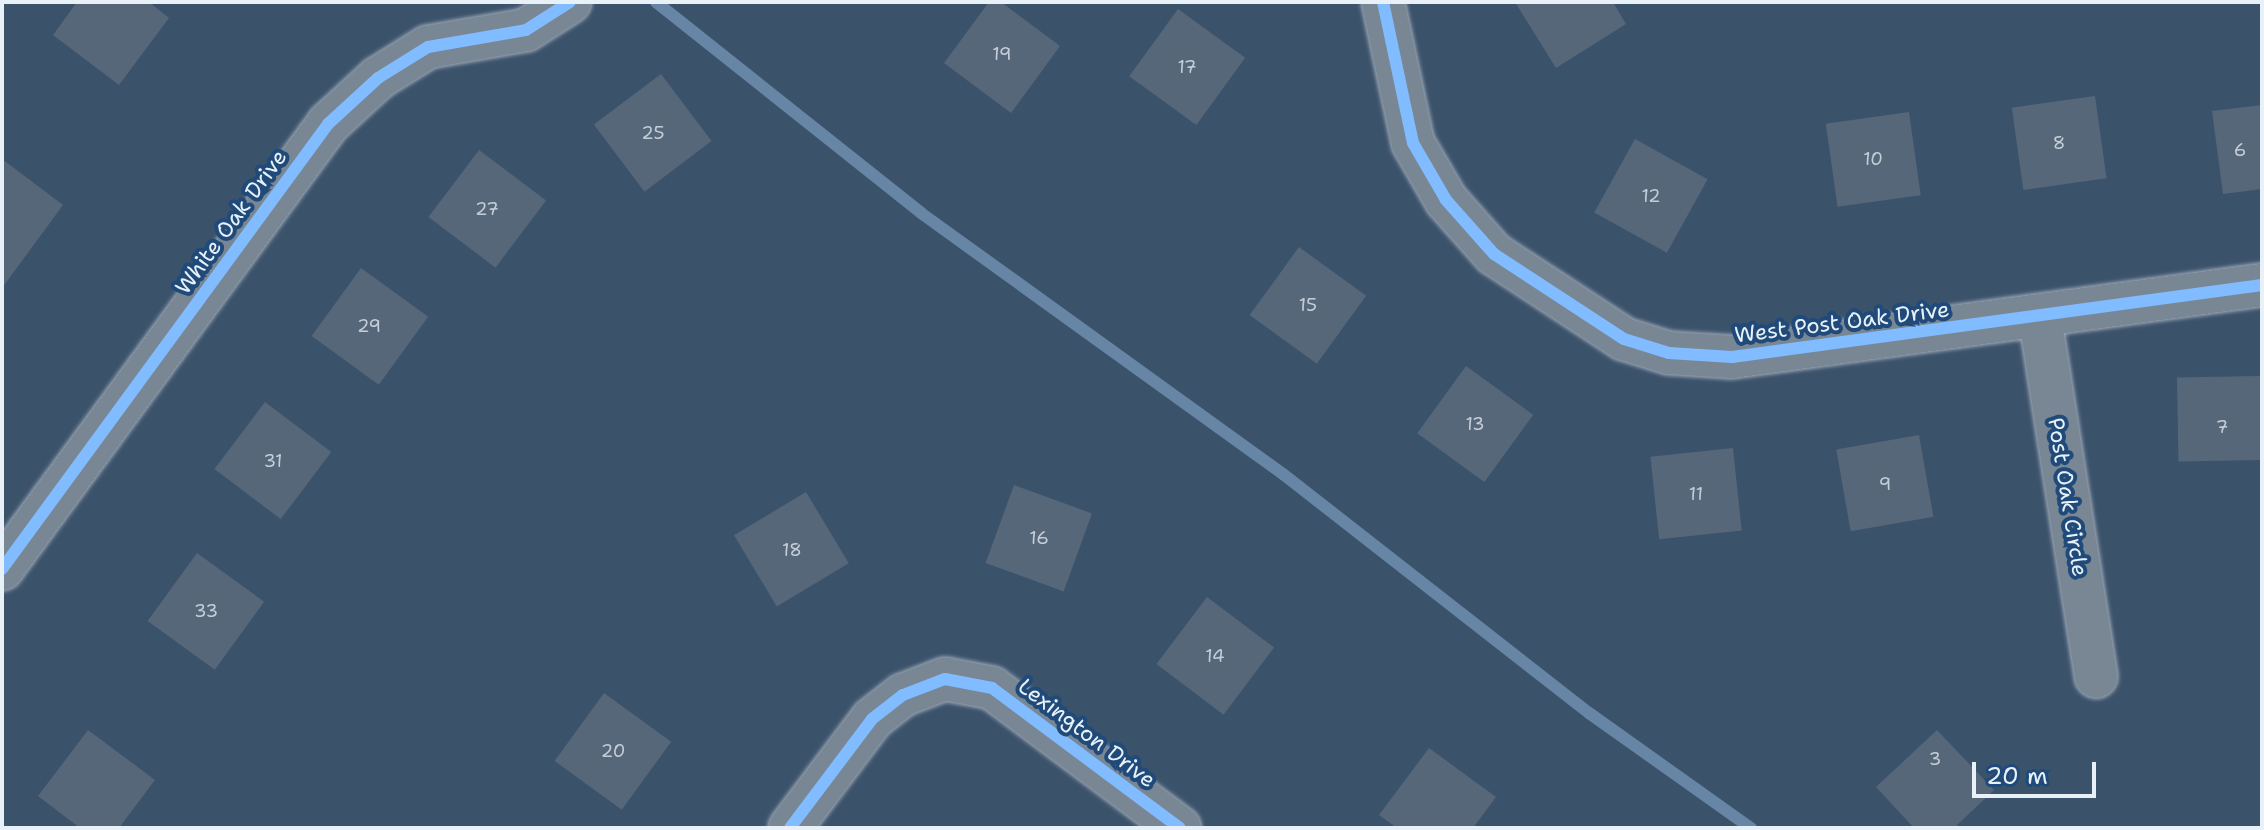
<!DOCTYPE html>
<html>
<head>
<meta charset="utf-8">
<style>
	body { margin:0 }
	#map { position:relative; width:2264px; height:830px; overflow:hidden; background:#3b526b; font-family:"Shantell Sans",sans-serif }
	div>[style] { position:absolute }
	.stream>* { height:12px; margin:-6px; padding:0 6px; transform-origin:6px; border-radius:6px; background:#6785a4 }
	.building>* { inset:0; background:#57677a; transform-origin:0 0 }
	.roads { filter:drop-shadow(0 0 2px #9da9b6) drop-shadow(0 0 2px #9da9b6) }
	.street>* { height:42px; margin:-21px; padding:0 21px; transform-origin:21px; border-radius:21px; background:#798694 }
	.cycleway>* { height:12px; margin:-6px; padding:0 6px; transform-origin:6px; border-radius:6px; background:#80bcff }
	span { translate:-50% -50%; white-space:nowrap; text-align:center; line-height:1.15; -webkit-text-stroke:8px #1f4a7a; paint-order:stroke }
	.number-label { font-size:18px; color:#c4ced8 }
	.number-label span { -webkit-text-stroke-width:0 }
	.street-label { font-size:22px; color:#e8f1f8 }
	.frame { position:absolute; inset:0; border:4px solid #e8f1f8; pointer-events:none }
	.scale { position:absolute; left:1972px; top:762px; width:124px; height:36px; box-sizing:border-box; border:4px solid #e8f1f8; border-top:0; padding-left:10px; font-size:24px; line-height:28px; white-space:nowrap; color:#e8f1f8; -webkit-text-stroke:6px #1f4a7a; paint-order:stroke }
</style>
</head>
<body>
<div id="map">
	<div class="stream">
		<div style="left:656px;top:2px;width:339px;rotate:38.5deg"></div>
		<div style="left:921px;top:213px;width:446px;rotate:35.8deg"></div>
		<div style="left:1283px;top:474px;width:388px;rotate:38deg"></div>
		<div style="left:1589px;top:713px;width:199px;rotate:35.4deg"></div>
	</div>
	<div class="building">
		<div style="clip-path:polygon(77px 2px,149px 2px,169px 18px,119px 85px,53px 35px)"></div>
		<div style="clip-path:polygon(989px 2px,1001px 2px,1060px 46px,1011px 113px,944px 63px)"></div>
		<div style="clip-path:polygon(1515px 2px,1613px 2px,1626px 24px,1556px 68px)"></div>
		<div style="left:1178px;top:9px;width:83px;height:83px;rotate:36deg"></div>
		<div style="left:661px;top:74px;width:84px;height:84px;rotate:53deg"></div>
		<div style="left:2095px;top:96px;width:83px;height:84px;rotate:82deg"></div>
		<div style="clip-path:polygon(2262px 105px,2262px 189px,2223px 194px,2212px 111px)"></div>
		<div style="left:1909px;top:112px;width:84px;height:84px;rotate:82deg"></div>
		<div style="left:1635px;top:139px;width:83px;height:84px;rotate:29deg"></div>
		<div style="left:479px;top:150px;width:84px;height:84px;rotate:37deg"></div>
		<div style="clip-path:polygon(2px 159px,63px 205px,2px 288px)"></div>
		<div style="left:1299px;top:247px;width:83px;height:84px;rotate:36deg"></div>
		<div style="left:361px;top:268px;width:83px;height:84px;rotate:36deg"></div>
		<div style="left:1466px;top:366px;width:83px;height:83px;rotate:36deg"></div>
		<div style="left:2260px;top:376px;width:84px;height:83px;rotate:89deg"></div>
		<div style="left:265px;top:402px;width:83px;height:84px;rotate:37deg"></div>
		<div style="left:1919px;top:435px;width:83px;height:84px;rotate:80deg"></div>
		<div style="left:1733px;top:448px;width:83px;height:83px;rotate:84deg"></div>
		<div style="left:1014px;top:485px;width:83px;height:83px;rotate:20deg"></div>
		<div style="left:806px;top:492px;width:83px;height:84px;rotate:59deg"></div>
		<div style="left:197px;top:553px;width:83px;height:84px;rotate:36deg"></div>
		<div style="left:1207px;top:597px;width:84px;height:84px;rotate:37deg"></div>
		<div style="left:604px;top:693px;width:83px;height:84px;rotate:36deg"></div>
		<div style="clip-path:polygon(88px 730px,155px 780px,119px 828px,80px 828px,38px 796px)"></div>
		<div style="clip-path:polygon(1937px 730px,1994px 790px,1954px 828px,1914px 828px,1876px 787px)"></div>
		<div style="clip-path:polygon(1429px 748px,1496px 797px,1473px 828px,1397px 828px,1379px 815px)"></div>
	</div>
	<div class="roads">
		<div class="street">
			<div style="left:1383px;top:2px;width:144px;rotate:78deg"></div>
			<div style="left:1413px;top:143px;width:66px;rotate:59.9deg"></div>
			<div style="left:1446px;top:200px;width:72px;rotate:48.4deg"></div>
			<div style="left:1494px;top:254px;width:155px;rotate:33.2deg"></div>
			<div style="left:1624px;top:339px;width:47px;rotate:17.3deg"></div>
			<div style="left:1669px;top:353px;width:63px;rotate:3.6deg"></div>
			<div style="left:1732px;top:357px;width:535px;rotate:-7.74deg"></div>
			<div style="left:2040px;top:318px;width:363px;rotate:81.1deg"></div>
			<div style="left:2px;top:569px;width:552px;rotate:-53.77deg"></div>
			<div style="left:328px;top:124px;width:68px;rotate:-42.6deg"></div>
			<div style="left:378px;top:78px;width:59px;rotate:-31.8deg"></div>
			<div style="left:428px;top:47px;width:99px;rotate:-9.8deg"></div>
			<div style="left:526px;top:30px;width:52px;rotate:-32.5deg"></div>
			<div style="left:790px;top:828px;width:136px;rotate:-53deg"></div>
			<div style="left:872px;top:719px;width:39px;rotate:-38deg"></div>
			<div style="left:903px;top:695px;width:45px;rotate:-20.9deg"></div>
			<div style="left:945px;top:679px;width:48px;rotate:10.8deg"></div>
			<div style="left:992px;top:688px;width:234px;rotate:36.7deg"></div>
		</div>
	</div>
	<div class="cycleway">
		<div style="left:1383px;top:2px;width:144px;rotate:78deg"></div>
		<div style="left:1413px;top:143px;width:66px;rotate:59.9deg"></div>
		<div style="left:1446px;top:200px;width:72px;rotate:48.4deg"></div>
		<div style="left:1494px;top:254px;width:155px;rotate:33.2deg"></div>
		<div style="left:1624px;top:339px;width:47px;rotate:17.3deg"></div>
		<div style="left:1669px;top:353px;width:63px;rotate:3.6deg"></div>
		<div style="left:1732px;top:357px;width:535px;rotate:-7.74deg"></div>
		<div style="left:2px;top:569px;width:552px;rotate:-53.77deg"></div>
		<div style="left:328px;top:124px;width:68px;rotate:-42.6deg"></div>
		<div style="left:378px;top:78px;width:59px;rotate:-31.8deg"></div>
		<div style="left:428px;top:47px;width:99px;rotate:-9.8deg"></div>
		<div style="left:526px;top:30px;width:52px;rotate:-32.5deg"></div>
		<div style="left:790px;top:828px;width:136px;rotate:-53deg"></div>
		<div style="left:872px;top:719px;width:39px;rotate:-38deg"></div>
		<div style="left:903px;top:695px;width:45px;rotate:-20.9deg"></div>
		<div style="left:945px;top:679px;width:48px;rotate:10.8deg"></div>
		<div style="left:992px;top:688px;width:234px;rotate:36.7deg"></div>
	</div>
	<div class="number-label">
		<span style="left:1002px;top:54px">19</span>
		<span style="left:1187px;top:67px">17</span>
		<span style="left:653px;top:133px">25</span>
		<span style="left:2059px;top:143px">8</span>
		<span style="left:2240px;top:150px">6</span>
		<span style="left:1873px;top:159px">10</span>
		<span style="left:1651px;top:196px">12</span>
		<span style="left:487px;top:209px">27</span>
		<span style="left:1308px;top:305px">15</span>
		<span style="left:369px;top:326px">29</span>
		<span style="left:1475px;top:424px">13</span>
		<span style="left:2222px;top:427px">7</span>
		<span style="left:273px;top:461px">31</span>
		<span style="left:1885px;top:484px">9</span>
		<span style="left:1696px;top:494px">11</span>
		<span style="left:1039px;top:538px">16</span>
		<span style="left:792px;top:550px">18</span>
		<span style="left:206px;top:611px">33</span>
		<span style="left:1215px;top:656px">14</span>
		<span style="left:613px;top:751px">20</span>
		<span style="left:1935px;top:759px">3</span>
	</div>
	<div class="street-label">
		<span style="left:231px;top:222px;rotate:-54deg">White Oak Drive</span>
		<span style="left:1842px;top:322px;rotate:-7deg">West Post Oak Drive</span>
		<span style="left:2068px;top:497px;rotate:81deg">Post Oak Circle</span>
		<span style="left:1087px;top:733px;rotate:37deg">Lexington Drive</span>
	</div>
	<div class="frame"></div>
	<div class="scale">20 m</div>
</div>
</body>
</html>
